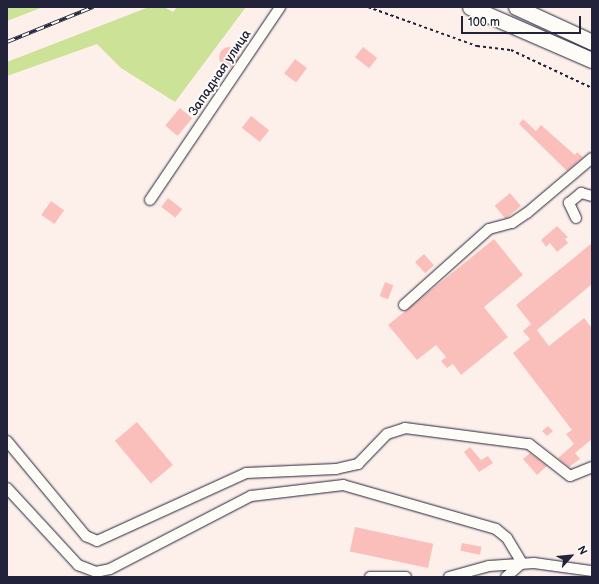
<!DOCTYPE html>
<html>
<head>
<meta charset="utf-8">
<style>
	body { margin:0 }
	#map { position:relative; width:599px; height:584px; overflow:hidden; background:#fdf0eb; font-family:"Balsamiq Sans",sans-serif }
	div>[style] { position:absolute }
	.green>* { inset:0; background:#cbe297 }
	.building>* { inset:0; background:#fbbfbb; transform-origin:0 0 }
	.round { border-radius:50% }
	.path>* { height:1.5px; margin-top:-0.75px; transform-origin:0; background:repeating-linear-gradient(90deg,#22223b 0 3px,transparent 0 6px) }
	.roads { filter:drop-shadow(0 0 1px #22223b) drop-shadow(0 0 1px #22223b) }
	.minor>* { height:10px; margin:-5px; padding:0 5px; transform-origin:5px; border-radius:5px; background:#fdfcf7 }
	.highway>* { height:15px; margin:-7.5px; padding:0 7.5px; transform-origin:7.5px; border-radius:7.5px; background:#fdfcf7 }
	.rail>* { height:4px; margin-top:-2px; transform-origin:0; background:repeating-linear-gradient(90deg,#fdfcf7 0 8px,#22223b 0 16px); box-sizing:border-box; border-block:1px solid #22223b }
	span { translate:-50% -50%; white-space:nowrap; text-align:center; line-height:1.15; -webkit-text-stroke:4px #fdfcf7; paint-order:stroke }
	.street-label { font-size:13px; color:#22223b }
	.frame { position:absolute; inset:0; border:8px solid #22223b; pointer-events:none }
	.north { position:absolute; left:551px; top:536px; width:40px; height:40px; -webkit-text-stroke:3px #fdfcf7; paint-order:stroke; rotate:63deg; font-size:11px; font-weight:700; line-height:16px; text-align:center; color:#22223b }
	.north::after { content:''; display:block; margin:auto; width:14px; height:18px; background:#22223b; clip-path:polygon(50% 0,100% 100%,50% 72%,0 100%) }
	.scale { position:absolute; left:461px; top:16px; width:120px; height:18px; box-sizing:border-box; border:2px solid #22223b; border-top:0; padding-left:5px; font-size:12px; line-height:14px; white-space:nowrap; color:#22223b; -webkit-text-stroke:3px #fdfcf7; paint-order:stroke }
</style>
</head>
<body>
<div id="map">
	<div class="green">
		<div style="clip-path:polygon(7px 7px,43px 7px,7px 21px)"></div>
		<div style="clip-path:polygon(149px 7px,164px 7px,173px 12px,177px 7px,246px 7px,175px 102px,121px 68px,97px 44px,7px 76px,7px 62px)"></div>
	</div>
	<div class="building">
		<div class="round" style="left:219px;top:47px;width:20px;height:20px"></div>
		<div style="left:363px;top:47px;width:18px;height:13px;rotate:38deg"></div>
		<div style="left:295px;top:59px;width:15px;height:18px;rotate:37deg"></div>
		<div style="left:180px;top:108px;width:16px;height:23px;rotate:40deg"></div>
		<div style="left:251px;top:116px;width:23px;height:15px;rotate:38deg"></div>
		<div style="clip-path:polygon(523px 119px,536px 131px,541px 125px,575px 155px,577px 152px,583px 157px,567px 171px,519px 124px)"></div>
		<div style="left:510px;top:193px;width:17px;height:20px;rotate:50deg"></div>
		<div style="left:168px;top:198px;width:18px;height:11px;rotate:38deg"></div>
		<div style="left:51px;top:201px;width:16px;height:17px;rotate:35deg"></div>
		<div style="clip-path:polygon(557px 226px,568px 237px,565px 239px,568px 243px,557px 252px,550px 243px,546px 247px,541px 240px)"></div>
		<div style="clip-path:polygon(494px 239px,523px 275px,484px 307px,508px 337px,461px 375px,453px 364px,447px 368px,441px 361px,446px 357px,436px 345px,417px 360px,388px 325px)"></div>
		<div style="clip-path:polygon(592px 243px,592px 284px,537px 330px,549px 346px,584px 318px,592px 328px,592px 439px,575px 453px,580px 459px,569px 467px,558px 458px,574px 444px,566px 434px,572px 430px,513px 353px,530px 339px,523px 331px,531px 324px,516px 305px)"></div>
		<div style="left:424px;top:254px;width:15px;height:12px;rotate:48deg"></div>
		<div style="left:385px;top:282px;width:9px;height:15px;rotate:21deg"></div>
		<div style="left:137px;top:422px;width:56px;height:29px;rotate:50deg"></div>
		<div style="clip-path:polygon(548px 426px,553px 431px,547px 436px,542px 431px)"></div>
		<div style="clip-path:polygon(470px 447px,481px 460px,488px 456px,493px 463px,479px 472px,464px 452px)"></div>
		<div style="clip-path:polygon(530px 453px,547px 466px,537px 475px,523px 459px)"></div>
		<div style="left:355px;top:527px;width:80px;height:25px;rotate:12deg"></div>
		<div style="left:462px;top:543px;width:20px;height:8px;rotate:11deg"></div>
	</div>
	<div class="path">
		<div style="left:368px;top:7px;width:116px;rotate:19.7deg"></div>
		<div style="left:477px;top:46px;width:34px;rotate:7deg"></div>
		<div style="left:511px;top:50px;width:89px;rotate:25.1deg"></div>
	</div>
	<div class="roads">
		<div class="minor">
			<div style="left:150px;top:200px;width:233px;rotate:-56deg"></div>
			<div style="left:576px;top:218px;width:17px;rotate:-115deg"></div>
			<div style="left:569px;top:203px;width:16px;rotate:-40deg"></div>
			<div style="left:581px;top:193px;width:11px;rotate:15deg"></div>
			<div style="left:404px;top:305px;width:114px;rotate:-41.8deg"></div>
			<div style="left:489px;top:229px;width:24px;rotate:-15deg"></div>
			<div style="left:512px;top:223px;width:18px;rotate:-34deg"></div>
			<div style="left:527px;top:213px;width:85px;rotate:-40.2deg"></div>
			<div style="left:7px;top:441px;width:124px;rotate:50.3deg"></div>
			<div style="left:86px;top:536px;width:12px;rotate:24deg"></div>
			<div style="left:97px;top:541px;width:164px;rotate:-24.5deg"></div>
			<div style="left:246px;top:473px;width:90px;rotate:-2.5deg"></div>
			<div style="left:336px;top:469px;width:23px;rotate:-13deg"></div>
			<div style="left:358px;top:464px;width:42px;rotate:-46deg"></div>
			<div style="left:387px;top:434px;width:19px;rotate:-18deg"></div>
			<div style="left:405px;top:428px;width:125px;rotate:7.4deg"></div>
			<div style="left:529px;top:444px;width:52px;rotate:38deg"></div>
			<div style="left:570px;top:476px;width:24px;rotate:-22deg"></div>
			<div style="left:7px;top:488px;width:105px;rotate:47.3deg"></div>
			<div style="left:78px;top:565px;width:19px;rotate:21deg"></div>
			<div style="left:96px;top:572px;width:14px;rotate:-12deg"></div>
			<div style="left:110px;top:569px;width:159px;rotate:-27.4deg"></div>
			<div style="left:251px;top:496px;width:93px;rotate:-6.8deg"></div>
			<div style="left:343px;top:485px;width:159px;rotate:16deg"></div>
			<div style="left:496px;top:529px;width:14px;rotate:39deg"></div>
			<div style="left:507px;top:538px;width:29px;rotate:59deg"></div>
			<div style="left:370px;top:577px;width:36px"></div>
			<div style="left:449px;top:577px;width:41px;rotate:-15.4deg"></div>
			<div style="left:489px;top:566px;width:45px;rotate:-3.8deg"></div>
			<div style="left:534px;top:563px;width:59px;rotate:7.9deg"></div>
			<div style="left:506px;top:577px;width:21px;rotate:-41deg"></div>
		</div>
		<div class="highway">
			<div style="left:470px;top:7px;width:133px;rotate:23.5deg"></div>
			<div style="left:516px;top:7px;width:84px;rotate:24.7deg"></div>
		</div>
	</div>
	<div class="rail">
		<div style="left:7px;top:42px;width:93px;rotate:-22.1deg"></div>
	</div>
	<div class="street-label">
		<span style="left:220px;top:73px;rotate:-56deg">Западная улица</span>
	</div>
	<div class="frame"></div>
	<div class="north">N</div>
	<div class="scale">100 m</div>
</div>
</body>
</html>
